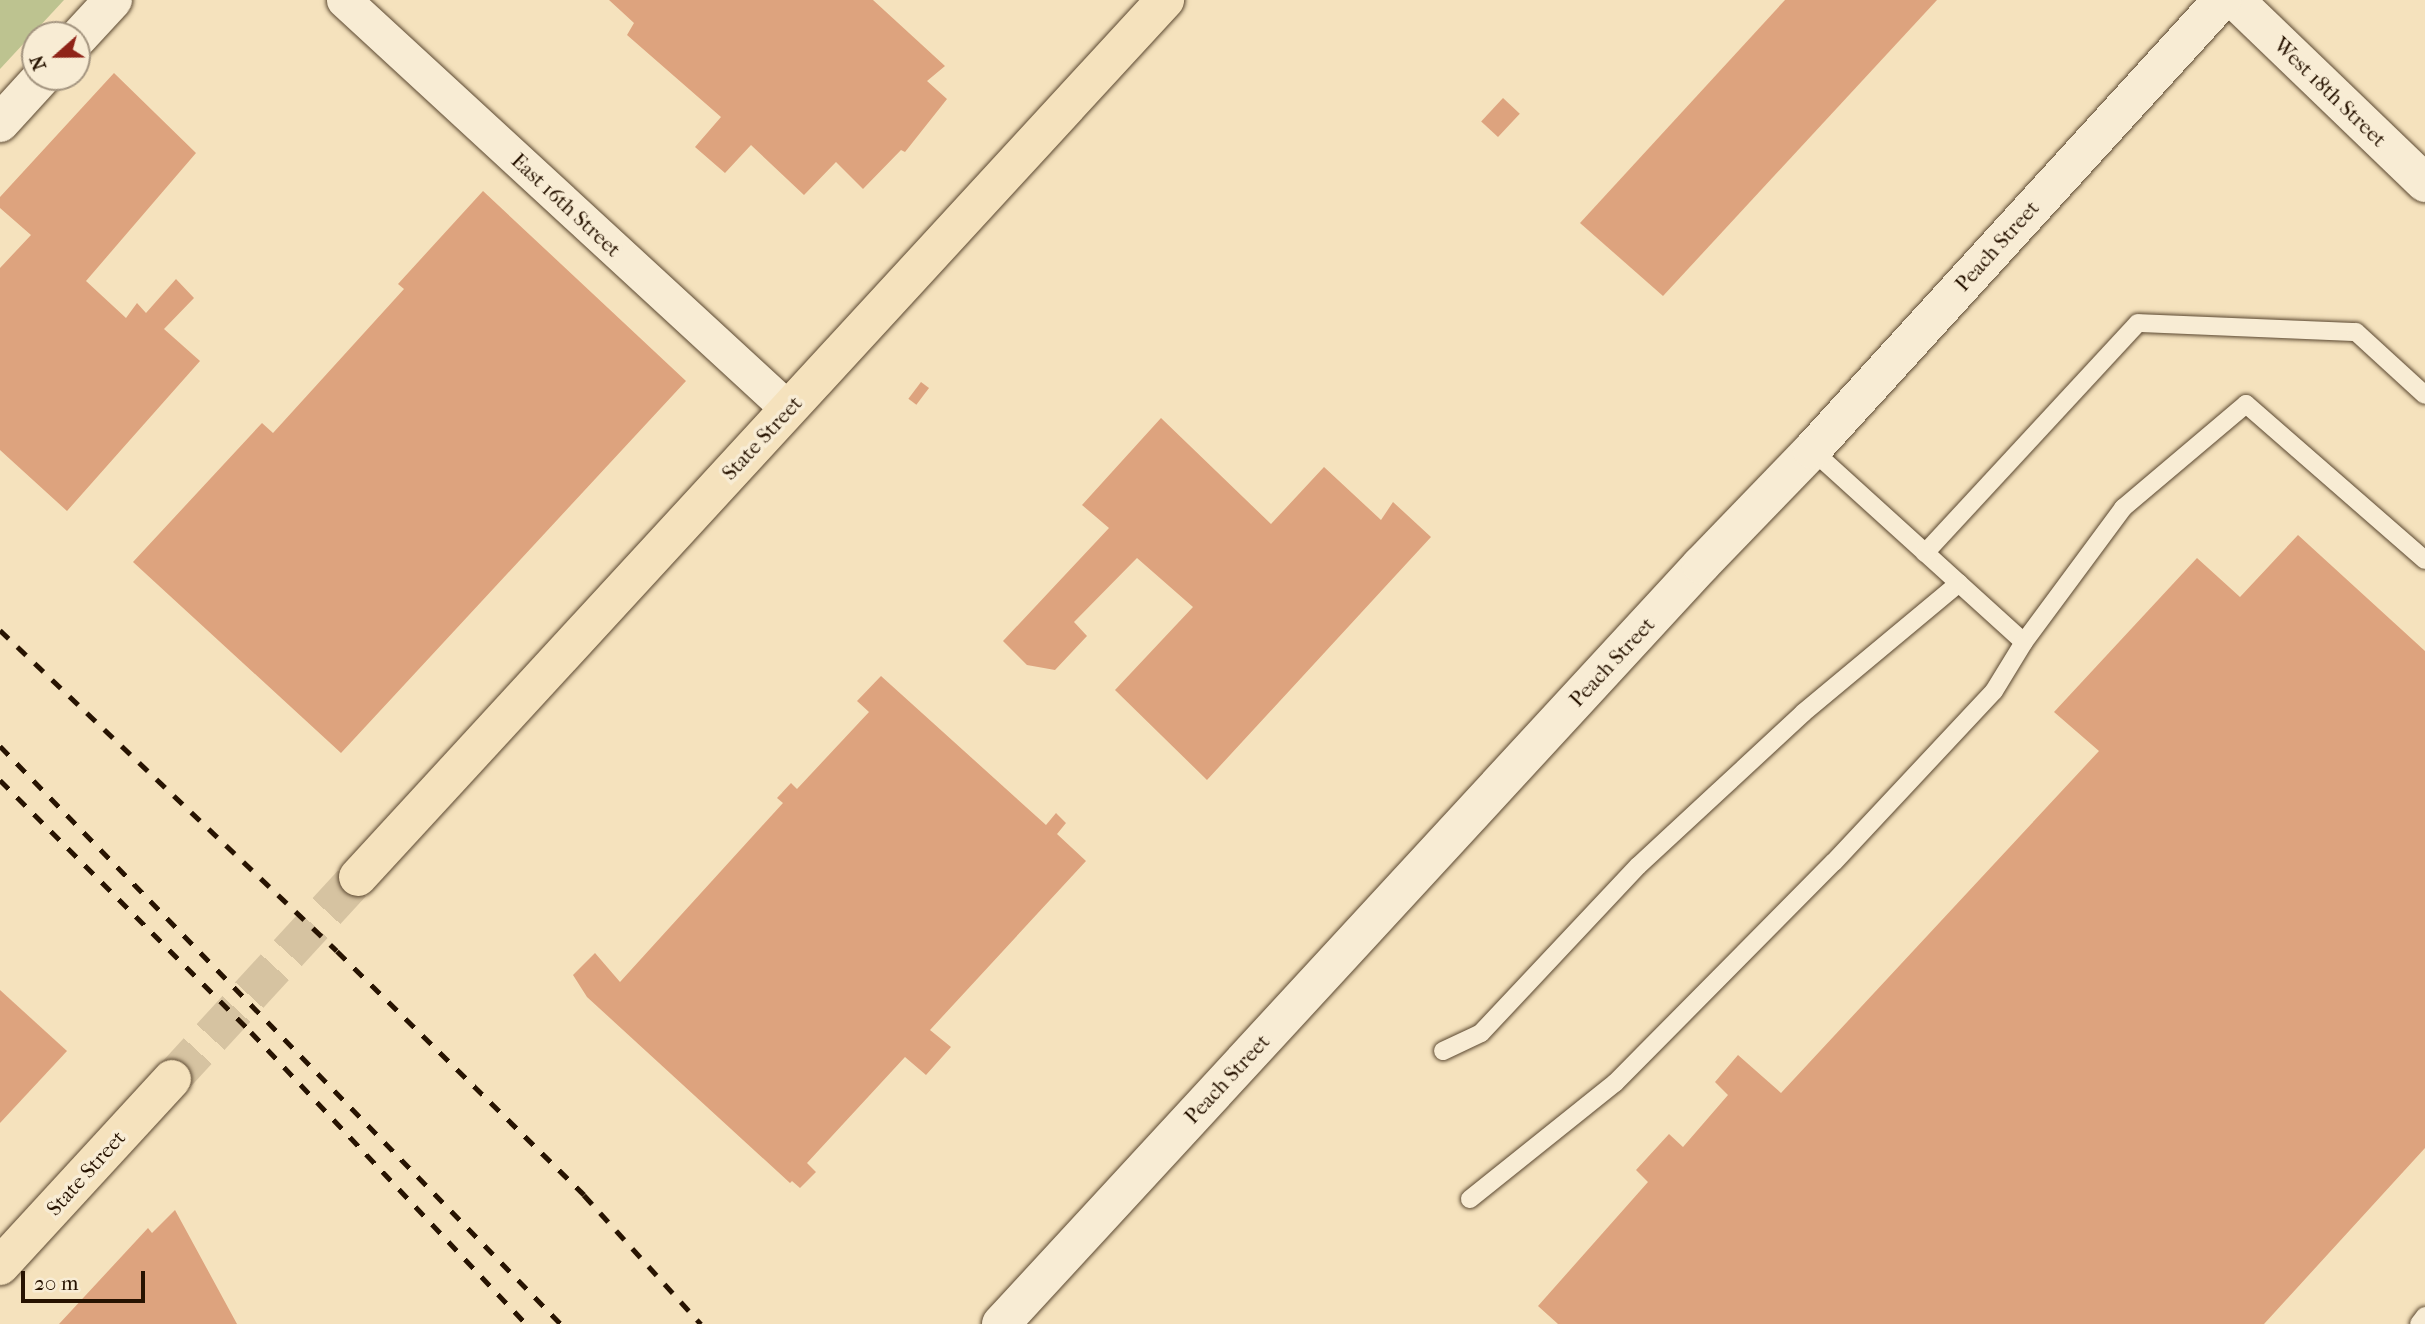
<!DOCTYPE html>
<html>
<head>
<meta charset="utf-8">
<style>
	body { margin:0 }
	#map { position:relative; width:2425px; height:1324px; overflow:hidden; background:#f5e2bd; font-family:"IM FELL French Canon",serif }
	div>[style] { position:absolute }
	.green>* { inset:0; background:#bdc390 }
	.building>* { inset:0; background:#dda37e; transform-origin:0 0 }
	.primary-tunnel>* { height:38px; margin-top:-19px; transform-origin:0; background:repeating-linear-gradient(90deg,#d6c3a1 0 38px,transparent 0 57px) }
	.roads { filter:drop-shadow(0 0 2px #5a4730) drop-shadow(0 0 2px #5a4730) }
	.lane>* { height:18px; margin:-9px; padding:0 9px; transform-origin:9px; border-radius:9px; background:#f8ecd4 }
	.street>* { height:35px; margin:-17.5px; padding:0 17.5px; transform-origin:17.5px; border-radius:17.5px; background:#f8ecd4 }
	.secondary>* { height:38px; margin:-19px; padding:0 19px; transform-origin:19px; border-radius:19px; background:#f8ecd4 }
	.primary>* { height:38px; margin:-19px; padding:0 19px; transform-origin:19px; border-radius:19px; background:#f5e2bd }
	.rail>* { height:5px; margin-top:-2.5px; transform-origin:0; background:repeating-linear-gradient(90deg,#271301 0 12px,transparent 0 24px) }
	span { translate:-50% -50%; white-space:nowrap; text-align:center; line-height:1.15; -webkit-text-stroke:7px #f8ecd4; paint-order:stroke }
	.street-label { font-size:21px; color:#271301 }
	.north { position:absolute; left:21px; top:21px; width:70px; height:70px; box-sizing:border-box; background:#f8ecd4; border:2px solid #a49580; border-radius:50%; rotate:249deg; font-size:19px; font-weight:700; line-height:28px; text-align:center; color:#271301 }
	.north::after { content:''; display:block; margin:auto; width:24px; height:32px; background:#8f2418; clip-path:polygon(50% 0,100% 100%,50% 72%,0 100%) }
	.scale { position:absolute; left:21px; top:1271px; width:124px; height:32px; box-sizing:border-box; border:4px solid #271301; border-top:0; padding-left:9px; font-size:21px; line-height:24px; white-space:nowrap; color:#271301; -webkit-text-stroke:5px #f8ecd4; paint-order:stroke }
</style>
</head>
<body>
<div id="map">
	<div class="green">
		<div style="clip-path:polygon(0 0,64px 0,0 69px)"></div>
	</div>
	<div class="building">
		<div style="clip-path:polygon(609px 0,873px 0,945px 66px,927px 81px,947px 99px,905px 152px,901px 150px,863px 189px,836px 162px,804px 195px,751px 145px,725px 173px,695px 147px,721px 117px,627px 35px,634px 23px)"></div>
		<div style="clip-path:polygon(1785px 0,1937px 0,1663px 296px,1580px 223px)"></div>
		<div style="clip-path:polygon(114px 73px,196px 153px,86px 281px,126px 318px,137px 303px,146px 313px,176px 279px,194px 298px,164px 329px,200px 361px,67px 511px,0 450px,0 268px,31px 235px,0 208px,0 197px)"></div>
		<div style="left:1503px;top:98px;width:23px;height:32px;rotate:43deg"></div>
		<div style="clip-path:polygon(483px 191px,686px 381px,341px 753px,133px 562px,262px 423px,273px 433px,404px 289px,398px 284px)"></div>
		<div style="left:921px;top:382px;width:10px;height:21px;rotate:37deg"></div>
		<div style="clip-path:polygon(1161px 418px,1271px 524px,1324px 467px,1381px 520px,1393px 502px,1431px 537px,1207px 780px,1115px 690px,1193px 607px,1137px 558px,1074px 622px,1087px 636px,1055px 670px,1027px 665px,1003px 641px,1109px 528px,1082px 505px)"></div>
		<div style="clip-path:polygon(2298px 535px,2425px 651px,2425px 1148px,2264px 1324px,1558px 1324px,1538px 1306px,1648px 1182px,1636px 1170px,1669px 1134px,1683px 1147px,1728px 1095px,1715px 1082px,1738px 1055px,1781px 1093px,2099px 751px,2054px 712px,2197px 558px,2240px 597px)"></div>
		<div style="clip-path:polygon(881px 676px,1046px 825px,1056px 813px,1066px 823px,1057px 834px,1086px 861px,930px 1030px,951px 1047px,926px 1075px,905px 1057px,807px 1163px,816px 1172px,800px 1188px,792px 1181px,790px 1183px,587px 997px,573px 975px,595px 953px,620px 982px,783px 803px,777px 798px,791px 783px,797px 789px,869px 712px,857px 701px)"></div>
		<div style="clip-path:polygon(0 990px,67px 1051px,0 1123px)"></div>
		<div style="clip-path:polygon(175px 1210px,237px 1324px,59px 1324px,148px 1228px,152px 1233px)"></div>
	</div>
	<div class="primary-tunnel">
		<div style="left:172px;top:1079px;width:275px;rotate:-47.4deg"></div>
	</div>
	<div class="roads">
		<div class="lane">
			<div style="left:1812px;top:450px;width:286px;rotate:42.2deg"></div>
			<div style="left:2024px;top:642px;width:167px;rotate:-53.5deg"></div>
			<div style="left:2123px;top:508px;width:161px;rotate:-40.2deg"></div>
			<div style="left:2246px;top:404px;width:237px;rotate:41.1deg"></div>
			<div style="left:1925px;top:553px;width:313px;rotate:-47.2deg"></div>
			<div style="left:2138px;top:323px;width:218px;rotate:2.4deg"></div>
			<div style="left:2356px;top:332px;width:93px;rotate:42.4deg"></div>
			<div style="left:1443px;top:1051px;width:42px;rotate:-25.3deg"></div>
			<div style="left:1481px;top:1033px;width:229px;rotate:-46.8deg"></div>
			<div style="left:1638px;top:866px;width:225px;rotate:-42.8deg"></div>
			<div style="left:1803px;top:713px;width:203px;rotate:-39.8deg"></div>
			<div style="left:1470px;top:1199px;width:186px;rotate:-38.7deg"></div>
			<div style="left:1615px;top:1083px;width:311px;rotate:-45.3deg"></div>
			<div style="left:1834px;top:862px;width:234px;rotate:-46.9deg"></div>
			<div style="left:1994px;top:691px;width:57px;rotate:-58.5deg"></div>
			<div style="left:2419px;top:1324px;width:10px;rotate:-53deg"></div>
		</div>
		<div class="street">
			<div style="left:344px;top:0;width:604px;rotate:42.65deg"></div>
		</div>
		<div class="secondary">
			<div style="left:2235px;top:0;width:264px;rotate:43.9deg"></div>
			<div style="left:77px;top:39px;width:53px;rotate:-47.3deg"></div>
			<div style="left:0;top:123px;width:62px;rotate:-47.6deg"></div>
			<div style="left:1001px;top:1324px;width:1033px;rotate:-47.32deg"></div>
			<div style="left:1701px;top:565px;width:160px;rotate:-46deg"></div>
			<div style="left:1812px;top:450px;width:609px;rotate:-47.66deg"></div>
		</div>
		<div class="primary">
			<div style="left:358px;top:877px;width:1192px;rotate:-47.38deg"></div>
			<div style="left:0;top:1266px;width:254px;rotate:-47.4deg"></div>
		</div>
	</div>
	<div class="rail">
		<div style="left:0;top:630px;width:465px;rotate:43.6deg"></div>
		<div style="left:337px;top:951px;width:347px;rotate:44.6deg"></div>
		<div style="left:584px;top:1195px;width:174px;rotate:47.8deg"></div>
		<div style="left:0;top:746px;width:805px;rotate:45.86deg"></div>
		<div style="left:0;top:780px;width:356px;rotate:45.1deg"></div>
		<div style="left:251px;top:1032px;width:401px;rotate:46.7deg"></div>
	</div>
	<div class="street-label">
		<span style="left:2330px;top:92px;rotate:44deg">West 18th Street</span>
		<span style="left:566px;top:205px;rotate:43deg">East 16th Street</span>
		<span style="left:1997px;top:246px;rotate:-48deg">Peach Street</span>
		<span style="left:762px;top:438px;rotate:-47deg">State Street</span>
		<span style="left:1612px;top:662px;rotate:-47deg">Peach Street</span>
		<span style="left:1227px;top:1079px;rotate:-47deg">Peach Street</span>
		<span style="left:86px;top:1173px;rotate:-48deg">State Street</span>
	</div>
	<div class="north">N</div>
	<div class="scale">20 m</div>
</div>
</body>
</html>
